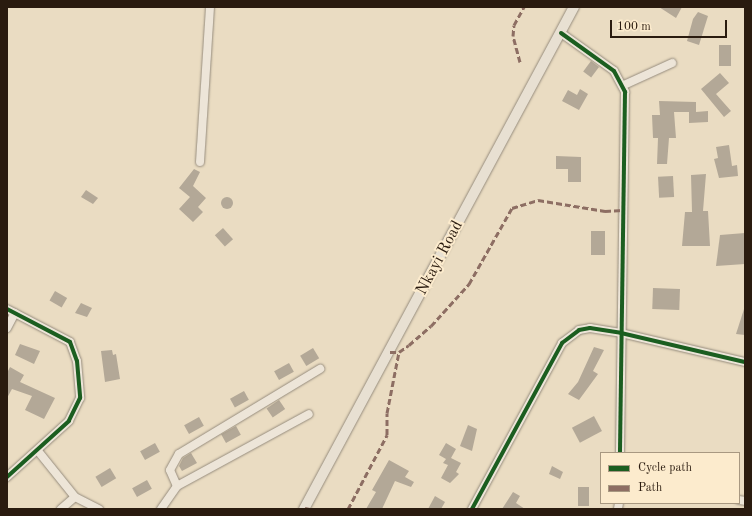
<!DOCTYPE html>
<html>
<head>
<meta charset="utf-8">
<style>
	body { margin:0 }
	#map { position:relative; width:752px; height:516px; overflow:hidden; background:#eadcc2; font-family:"Old Standard TT",serif }
	div>[style] { position:absolute }
	.building>* { inset:0; background:#b3a897; transform-origin:0 0 }
	.round { border-radius:50% }
	.roads { filter:drop-shadow(0 0 1px #968c7d) drop-shadow(0 0 1px #968c7d) }
	.minor>* { height:8px; margin:-4px; padding:0 4px; transform-origin:4px; border-radius:4px; background:#ede5d8 }
	.major>* { height:10px; margin:-5px; padding:0 5px; transform-origin:5px; border-radius:5px; background:#e8e0d2 }
	.quiet>* { height:3px; margin-top:-1.5px; transform-origin:0; background:repeating-linear-gradient(90deg,#8d6e63 0 6px,transparent 0 9px) }
	.cycleway>* { height:4px; margin:-2px; padding:0 2px; transform-origin:2px; border-radius:2px; background:#1b5e20 }
	span { translate:-50% -50%; white-space:nowrap; text-align:center; line-height:1.15; -webkit-text-stroke:4px #fcebcd; paint-order:stroke }
	.street-label { font-size:16px; color:#2a1b0f }
	.frame { position:absolute; inset:0; border:8px solid #2a1b0f; pointer-events:none }
	.legend { position:absolute; left:600px; top:452px; width:140px; height:52px; box-sizing:border-box; background:#fcebcd; border:1px solid #a89881; margin:0; padding:5px 7px; list-style:none; font-size:12px; color:#2a1b0f }
	.legend li { display:flex; align-items:center; gap:8px; height:20px }
	.legend b { width:20px; border:1px solid #a89881 }
	.scale { position:absolute; left:610px; top:20px; width:117px; height:18px; box-sizing:border-box; border:2px solid #2a1b0f; border-top:0; padding-left:5px; font-size:12px; line-height:14px; white-space:nowrap; color:#2a1b0f; -webkit-text-stroke:3px #fcebcd; paint-order:stroke }
</style>
</head>
<body>
<div id="map">
	<div class="building">
		<div style="clip-path:polygon(659px 7px,682px 7px,676px 18px)"></div>
		<div style="clip-path:polygon(698px 12px,708px 16px,699px 45px,687px 41px,693px 19px)"></div>
		<div style="left:719px;top:45px;width:12px;height:21px"></div>
		<div style="left:591px;top:61px;width:10px;height:13px;rotate:37deg"></div>
		<div style="clip-path:polygon(720px 73px,729px 83px,716px 94px,731px 111px,724px 117px,701px 89px)"></div>
		<div style="clip-path:polygon(580px 89px,588px 94px,579px 110px,562px 101px,568px 90px,577px 95px)"></div>
		<div style="clip-path:polygon(659px 101px,696px 102px,696px 112px,708px 111px,708px 122px,689px 123px,689px 112px,674px 112px,676px 138px,669px 138px,667px 164px,657px 164px,658px 138px,653px 138px,652px 115px,660px 115px)"></div>
		<div style="clip-path:polygon(729px 145px,732px 166px,737px 165px,738px 176px,719px 178px,714px 159px,718px 158px,716px 147px)"></div>
		<div style="clip-path:polygon(556px 156px,581px 157px,581px 182px,568px 182px,568px 169px,556px 169px)"></div>
		<div style="clip-path:polygon(194px 169px,200px 172px,193px 186px,206px 198px,198px 207px,203px 212px,193px 222px,179px 209px,190px 197px,179px 188px)"></div>
		<div style="clip-path:polygon(706px 174px,703px 211px,708px 211px,710px 246px,682px 246px,685px 212px,692px 212px,691px 175px)"></div>
		<div style="left:673px;top:176px;width:21px;height:15px;rotate:87deg"></div>
		<div style="clip-path:polygon(86px 190px,98px 198px,93px 204px,81px 197px)"></div>
		<div class="round" style="left:221px;top:197px;width:12px;height:12px"></div>
		<div style="left:223px;top:228px;width:15px;height:11px;rotate:48deg"></div>
		<div style="left:591px;top:231px;width:14px;height:24px"></div>
		<div style="clip-path:polygon(745px 233px,745px 264px,716px 266px,720px 235px)"></div>
		<div style="left:653px;top:288px;width:27px;height:21px;rotate:2deg"></div>
		<div style="left:55px;top:291px;width:14px;height:11px;rotate:30deg"></div>
		<div style="clip-path:polygon(81px 303px,92px 308px,87px 317px,75px 313px)"></div>
		<div style="clip-path:polygon(744px 309px,745px 335px,736px 334px)"></div>
		<div style="clip-path:polygon(20px 344px,40px 351px,34px 364px,15px 355px)"></div>
		<div style="clip-path:polygon(594px 347px,604px 350px,593px 371px,598px 374px,579px 400px,568px 394px,578px 382px)"></div>
		<div style="left:313px;top:348px;width:12px;height:15px;rotate:59deg"></div>
		<div style="clip-path:polygon(112px 350px,113px 355px,116px 354px,120px 379px,105px 382px,101px 351px)"></div>
		<div style="left:289px;top:363px;width:10px;height:17px;rotate:61deg"></div>
		<div style="clip-path:polygon(10px 367px,24px 375px,20px 382px,55px 398px,44px 419px,25px 410px,32px 396px,12px 389px,7px 398px,7px 373px)"></div>
		<div style="left:244px;top:391px;width:10px;height:16px;rotate:61deg"></div>
		<div style="left:279px;top:400px;width:11px;height:15px;rotate:56deg"></div>
		<div style="left:594px;top:416px;width:17px;height:25px;rotate:62deg"></div>
		<div style="left:199px;top:417px;width:10px;height:17px;rotate:61deg"></div>
		<div style="clip-path:polygon(468px 425px,477px 429px,472px 451px,460px 446px)"></div>
		<div style="left:236px;top:426px;width:10px;height:17px;rotate:61deg"></div>
		<div style="left:155px;top:443px;width:10px;height:17px;rotate:61deg"></div>
		<div style="clip-path:polygon(446px 443px,456px 449px,451px 458px,461px 463px,456px 472px,459px 474px,450px 483px,441px 478px,448px 465px,443px 463px,446px 459px,439px 455px)"></div>
		<div style="clip-path:polygon(191px 453px,197px 463px,182px 471px,179px 466px,183px 458px)"></div>
		<div style="clip-path:polygon(389px 460px,409px 471px,405px 477px,414px 482px,411px 487px,395px 481px,382px 509px,366px 509px,376px 492px,372px 490px)"></div>
		<div style="clip-path:polygon(552px 466px,563px 472px,560px 479px,549px 474px)"></div>
		<div style="left:110px;top:468px;width:12px;height:17px;rotate:59deg"></div>
		<div style="left:147px;top:480px;width:10px;height:17px;rotate:61deg"></div>
		<div style="left:578px;top:487px;width:11px;height:19px"></div>
		<div style="clip-path:polygon(513px 492px,520px 496px,516px 503px,525px 509px,502px 509px)"></div>
		<div style="clip-path:polygon(435px 496px,445px 502px,441px 509px,428px 509px)"></div>
	</div>
	<div class="roads">
		<div class="minor">
			<div style="left:561px;top:33px;width:65px;rotate:35.6deg"></div>
			<div style="left:614px;top:71px;width:24px;rotate:62deg"></div>
			<div style="left:625px;top:92px;width:361px;rotate:90.8deg"></div>
			<div style="left:624px;top:85px;width:53px;rotate:-24.6deg"></div>
			<div style="left:200px;top:162px;width:155px;rotate:-86.3deg"></div>
			<div style="left:7px;top:309px;width:71px;rotate:27.6deg"></div>
			<div style="left:70px;top:342px;width:20px;rotate:70deg"></div>
			<div style="left:77px;top:361px;width:37px;rotate:85deg"></div>
			<div style="left:80px;top:398px;width:25px;rotate:116deg"></div>
			<div style="left:69px;top:421px;width:84px;rotate:137.9deg"></div>
			<div style="left:7px;top:328px;width:17px;rotate:-62deg"></div>
			<div style="left:38px;top:451px;width:59px;rotate:51.2deg"></div>
			<div style="left:75px;top:497px;width:27px;rotate:27deg"></div>
			<div style="left:177px;top:486px;width:17px;rotate:-114deg"></div>
			<div style="left:170px;top:470px;width:18px;rotate:-61deg"></div>
			<div style="left:179px;top:454px;width:165px;rotate:-31.1deg"></div>
			<div style="left:739px;top:500px;width:6px;rotate:9deg"></div>
			<div style="left:61px;top:509px;width:18px;rotate:-41deg"></div>
			<div style="left:161px;top:509px;width:28px;rotate:-55deg"></div>
			<div style="left:177px;top:486px;width:150px;rotate:-28.6deg"></div>
			<div style="left:472px;top:509px;width:189px;rotate:-61.5deg"></div>
			<div style="left:562px;top:343px;width:21px;rotate:-37deg"></div>
			<div style="left:579px;top:330px;width:11px;rotate:-10deg"></div>
			<div style="left:590px;top:328px;width:31px;rotate:9deg"></div>
			<div style="left:621px;top:333px;width:127px;rotate:13.2deg"></div>
			<div style="left:618px;top:509px;width:6px;rotate:-81deg"></div>
		</div>
		<div class="major">
			<div style="left:304px;top:509px;width:570px;rotate:-61.73deg"></div>
		</div>
	</div>
	<div class="quiet">
		<div style="left:520px;top:62px;width:27px;rotate:-105deg"></div>
		<div style="left:513px;top:36px;width:11px;rotate:-85deg"></div>
		<div style="left:514px;top:25px;width:21px;rotate:-61deg"></div>
		<div style="left:390px;top:352px;width:9px"></div>
		<div style="left:399px;top:352px;width:12px;rotate:-35deg"></div>
		<div style="left:409px;top:345px;width:29px;rotate:-41deg"></div>
		<div style="left:431px;top:326px;width:57px;rotate:-47.9deg"></div>
		<div style="left:469px;top:284px;width:87px;rotate:-60.5deg"></div>
		<div style="left:512px;top:208px;width:27px;rotate:-17deg"></div>
		<div style="left:538px;top:200px;width:68px;rotate:9.3deg"></div>
		<div style="left:605px;top:211px;width:18px;rotate:-3deg"></div>
		<div style="left:305px;top:508px;width:5px;rotate:11deg"></div>
		<div style="left:348px;top:509px;width:84px;rotate:-62.2deg"></div>
		<div style="left:387px;top:435px;width:22px;rotate:-90deg"></div>
		<div style="left:387px;top:413px;width:62px;rotate:-78.9deg"></div>
	</div>
	<div class="cycleway">
		<div style="left:561px;top:33px;width:65px;rotate:35.6deg"></div>
		<div style="left:614px;top:71px;width:24px;rotate:62deg"></div>
		<div style="left:625px;top:92px;width:361px;rotate:90.8deg"></div>
		<div style="left:7px;top:309px;width:71px;rotate:27.6deg"></div>
		<div style="left:70px;top:342px;width:20px;rotate:70deg"></div>
		<div style="left:77px;top:361px;width:37px;rotate:85deg"></div>
		<div style="left:80px;top:398px;width:25px;rotate:116deg"></div>
		<div style="left:69px;top:421px;width:84px;rotate:137.9deg"></div>
		<div style="left:472px;top:509px;width:189px;rotate:-61.5deg"></div>
		<div style="left:562px;top:343px;width:21px;rotate:-37deg"></div>
		<div style="left:579px;top:330px;width:11px;rotate:-10deg"></div>
		<div style="left:590px;top:328px;width:31px;rotate:9deg"></div>
		<div style="left:621px;top:333px;width:127px;rotate:13.2deg"></div>
	</div>
	<div class="street-label">
		<span style="left:440px;top:258px;rotate:-62deg">Nkayi Road</span>
	</div>
	<div class="frame"></div>
	<ul class="legend">
	<li><b style="height:5px;background:#1b5e20"></b>Cycle path</li>
	<li><b style="height:5px;background:#8d6e63"></b>Path</li>
	</ul>
	<div class="scale">100 m</div>
</div>
</body>
</html>
